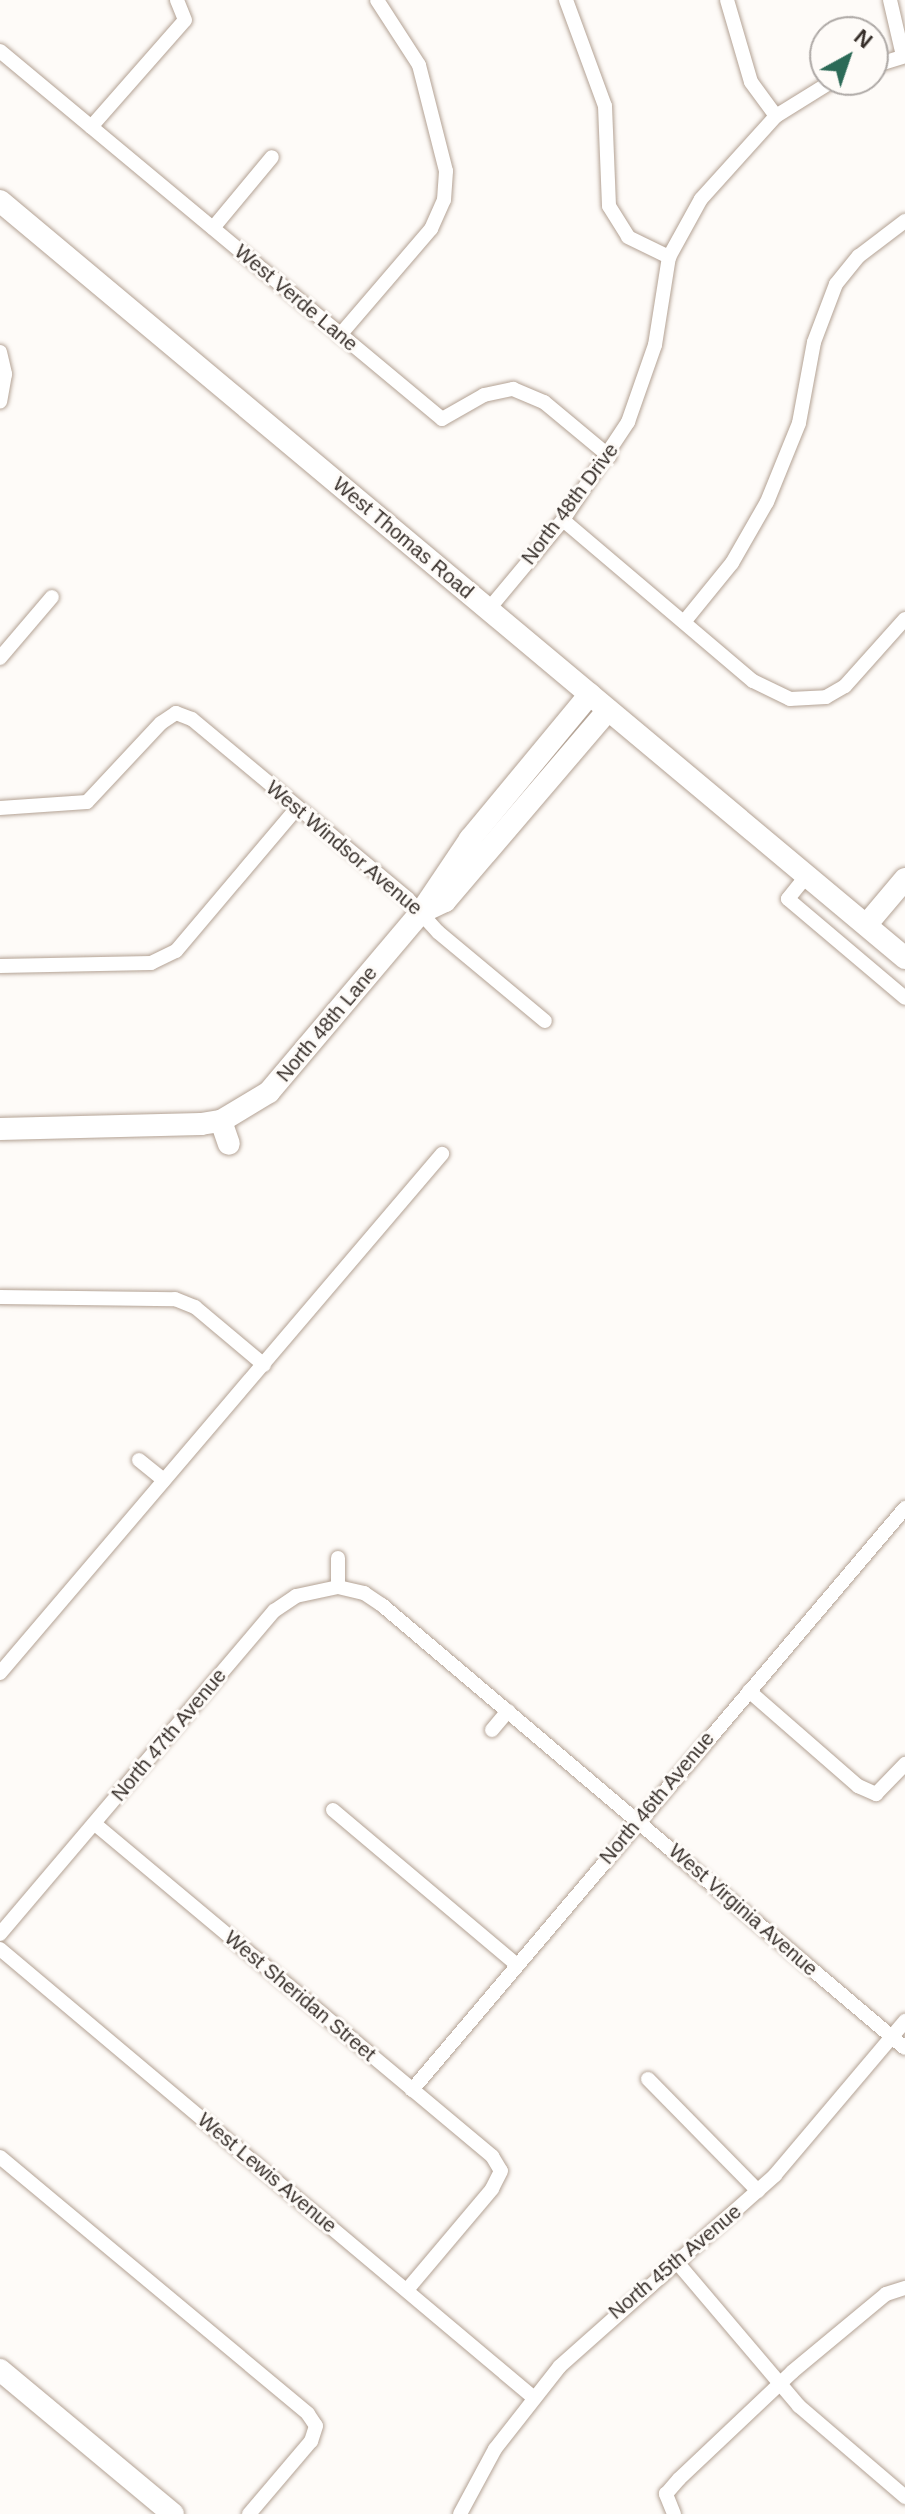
<!DOCTYPE html>
<html>
<head>
<meta charset="utf-8">
<style>
	body { margin:0 }
	#map { position:relative; width:905px; height:2514px; overflow:hidden; background:#fefbf8; font-family:Helvetica,sans-serif }
	div>[style] { position:absolute }
	.roads { filter:drop-shadow(0 0 2px #b3a294) drop-shadow(0 0 2px #b3a294) }
	.street>* { height:14px; margin:-7px; padding:0 7px; transform-origin:7px; border-radius:7px; background:#fff }
	.secondary>* { height:22px; margin:-11px; padding:0 11px; transform-origin:11px; border-radius:11px; background:#fff }
	span { translate:-50% -50%; white-space:nowrap; text-align:center; line-height:1.15; -webkit-text-stroke:6px #fefbf8; paint-order:stroke }
	.street-label { font-size:20px; color:#372f2a }
	.north { position:absolute; left:809px; top:16px; width:80px; height:80px; box-sizing:border-box; background:#fefbf8; border:2px solid #aea9a6; border-radius:50%; rotate:40deg; font-size:22px; font-weight:700; line-height:32px; text-align:center; color:#372f2a }
	.north::after { content:''; display:block; margin:auto; width:28px; height:36px; background:#2c6a57; clip-path:polygon(50% 0,100% 100%,50% 72%,0 100%) }
</style>
</head>
<body>
<div id="map">
	<div class="roads">
		<div class="street">
			<div style="left:566px;top:0;width:113px;rotate:69.8deg"></div>
			<div style="left:605px;top:106px;width:100px;rotate:87.7deg"></div>
			<div style="left:609px;top:206px;width:36px;rotate:58deg"></div>
			<div style="left:628px;top:237px;width:46px;rotate:26deg"></div>
			<div style="left:727px;top:0;width:85px;rotate:73.7deg"></div>
			<div style="left:751px;top:82px;width:42px;rotate:53.7deg"></div>
			<div style="left:890px;top:0;width:57px;rotate:76.9deg"></div>
			<div style="left:0;top:51px;width:575px;rotate:39.78deg"></div>
			<div style="left:442px;top:419px;width:48px;rotate:-29.7deg"></div>
			<div style="left:484px;top:395px;width:30px;rotate:-12deg"></div>
			<div style="left:513px;top:389px;width:34px;rotate:23deg"></div>
			<div style="left:544px;top:402px;width:85px;rotate:39.7deg"></div>
			<div style="left:873px;top:66px;width:34px;rotate:-17deg"></div>
			<div style="left:91px;top:127px;width:142px;rotate:-48.7deg"></div>
			<div style="left:185px;top:20px;width:22px;rotate:-112deg"></div>
			<div style="left:213px;top:228px;width:92px;rotate:-50.3deg"></div>
			<div style="left:340px;top:335px;width:140px;rotate:-49.4deg"></div>
			<div style="left:431px;top:229px;width:32px;rotate:-66deg"></div>
			<div style="left:444px;top:200px;width:29px;rotate:-86deg"></div>
			<div style="left:446px;top:171px;width:109px;rotate:-104.3deg"></div>
			<div style="left:419px;top:65px;width:77px;rotate:-122.9deg"></div>
			<div style="left:0;top:352px;width:23px;rotate:77deg"></div>
			<div style="left:5px;top:374px;width:28px;rotate:100deg"></div>
			<div style="left:563px;top:520px;width:249px;rotate:40.3deg"></div>
			<div style="left:753px;top:681px;width:41px;rotate:25.9deg"></div>
			<div style="left:790px;top:699px;width:36px;rotate:-3deg"></div>
			<div style="left:826px;top:697px;width:22px;rotate:-30deg"></div>
			<div style="left:845px;top:686px;width:90px;rotate:-48.2deg"></div>
			<div style="left:488px;top:610px;width:117px;rotate:-50.2deg"></div>
			<div style="left:563px;top:520px;width:118px;rotate:-56.4deg"></div>
			<div style="left:628px;top:422px;width:82px;rotate:-70.7deg"></div>
			<div style="left:655px;top:345px;width:89px;rotate:-81deg"></div>
			<div style="left:669px;top:257px;width:66px;rotate:-61.1deg"></div>
			<div style="left:701px;top:199px;width:112px;rotate:-47.9deg"></div>
			<div style="left:776px;top:116px;width:68px;rotate:-31.8deg"></div>
			<div style="left:684px;top:622px;width:76px;rotate:-50.9deg"></div>
			<div style="left:732px;top:563px;width:70px;rotate:-60.2deg"></div>
			<div style="left:767px;top:502px;width:85px;rotate:-67.9deg"></div>
			<div style="left:799px;top:423px;width:82px;rotate:-79.5deg"></div>
			<div style="left:814px;top:342px;width:62px;rotate:-69.2deg"></div>
			<div style="left:836px;top:284px;width:36px;rotate:-51deg"></div>
			<div style="left:859px;top:256px;width:58px;rotate:-37.3deg"></div>
			<div style="left:0;top:658px;width:80px;rotate:-49.6deg"></div>
			<div style="left:0;top:808px;width:87px;rotate:-3.9deg"></div>
			<div style="left:87px;top:802px;width:108px;rotate:-46.9deg"></div>
			<div style="left:161px;top:723px;width:18px;rotate:-34deg"></div>
			<div style="left:176px;top:713px;width:17px;rotate:21deg"></div>
			<div style="left:192px;top:719px;width:280px;rotate:39.8deg"></div>
			<div style="left:407px;top:898px;width:46px;rotate:47.6deg"></div>
			<div style="left:438px;top:932px;width:139px;rotate:39.8deg"></div>
			<div style="left:808px;top:874px;width:32px;rotate:129deg"></div>
			<div style="left:788px;top:899px;width:153px;rotate:40.2deg"></div>
			<div style="left:0;top:966px;width:151px;rotate:-1.1deg"></div>
			<div style="left:151px;top:963px;width:28px;rotate:-26deg"></div>
			<div style="left:176px;top:951px;width:187px;rotate:-49.8deg"></div>
			<div style="left:0;top:1297px;width:175px;rotate:0.7deg"></div>
			<div style="left:175px;top:1299px;width:22px;rotate:22deg"></div>
			<div style="left:195px;top:1307px;width:90px;rotate:40deg"></div>
			<div style="left:139px;top:1460px;width:32px;rotate:39deg"></div>
			<div style="left:338px;top:1587px;width:29px;rotate:-90deg"></div>
			<div style="left:0;top:1673px;width:682px;rotate:-49.58deg"></div>
			<div style="left:749px;top:1691px;width:145px;rotate:41.1deg"></div>
			<div style="left:858px;top:1786px;width:20px;rotate:24deg"></div>
			<div style="left:876px;top:1794px;width:42px;rotate:-46deg"></div>
			<div style="left:492px;top:1730px;width:25px;rotate:-50deg"></div>
			<div style="left:333px;top:1810px;width:241px;rotate:40.1deg"></div>
			<div style="left:95px;top:1824px;width:518px;rotate:39.9deg"></div>
			<div style="left:492px;top:2156px;width:17px;rotate:59deg"></div>
			<div style="left:501px;top:2171px;width:20px;rotate:117deg"></div>
			<div style="left:492px;top:2189px;width:132px;rotate:130.1deg"></div>
			<div style="left:0;top:1934px;width:424px;rotate:-49.7deg"></div>
			<div style="left:274px;top:1611px;width:27px;rotate:-34deg"></div>
			<div style="left:296px;top:1596px;width:43px;rotate:-12.1deg"></div>
			<div style="left:338px;top:1587px;width:27px;rotate:13deg"></div>
			<div style="left:364px;top:1593px;width:22px;rotate:34deg"></div>
			<div style="left:382px;top:1605px;width:685px;rotate:40.27deg"></div>
			<div style="left:0;top:1949px;width:698px;rotate:40.06deg"></div>
			<div style="left:648px;top:2079px;width:157px;rotate:45.5deg"></div>
			<div style="left:412px;top:2090px;width:763px;rotate:-49.73deg"></div>
			<div style="left:0;top:2157px;width:401px;rotate:39.8deg"></div>
			<div style="left:308px;top:2414px;width:14px;rotate:56deg"></div>
			<div style="left:316px;top:2426px;width:16px;rotate:108deg"></div>
			<div style="left:311px;top:2441px;width:96px;rotate:130.3deg"></div>
			<div style="left:676px;top:2261px;width:190px;rotate:49.7deg"></div>
			<div style="left:799px;top:2406px;width:140px;rotate:40.6deg"></div>
			<div style="left:460px;top:2514px;width:74px;rotate:-61.7deg"></div>
			<div style="left:495px;top:2449px;width:105px;rotate:-51.9deg"></div>
			<div style="left:560px;top:2366px;width:288px;rotate:-41.6deg"></div>
			<div style="left:775px;top:2175px;width:202px;rotate:-49.8deg"></div>
			<div style="left:674px;top:2514px;width:22px;rotate:-112deg"></div>
			<div style="left:666px;top:2494px;width:20px;rotate:-49deg"></div>
			<div style="left:679px;top:2479px;width:156px;rotate:-43.4deg"></div>
			<div style="left:792px;top:2372px;width:122px;rotate:-39.7deg"></div>
			<div style="left:886px;top:2294px;width:20px;rotate:-18deg"></div>
		</div>
		<div class="secondary">
			<div style="left:0;top:201px;width:1180px;rotate:39.91deg"></div>
			<div style="left:426px;top:910px;width:21px;rotate:-25deg"></div>
			<div style="left:445px;top:901px;width:251px;rotate:-49.5deg"></div>
			<div style="left:867px;top:924px;width:59px;rotate:-49.8deg"></div>
			<div style="left:221px;top:1121px;width:24px;rotate:71deg"></div>
			<div style="left:0;top:1129px;width:201px;rotate:-1.4deg"></div>
			<div style="left:201px;top:1124px;width:20px;rotate:-9deg"></div>
			<div style="left:221px;top:1121px;width:56px;rotate:-31.1deg"></div>
			<div style="left:269px;top:1092px;width:236px;rotate:-49.8deg"></div>
			<div style="left:421px;top:912px;width:88px;rotate:-56.1deg"></div>
			<div style="left:470px;top:839px;width:188px;rotate:-50.4deg"></div>
			<div style="left:0;top:2370px;width:225px;rotate:39.8deg"></div>
		</div>
	</div>
	<div class="street-label">
		<span style="left:296px;top:298px;rotate:40deg">West Verde Lane</span>
		<span style="left:570px;top:504px;rotate:-53deg">North 48th Drive</span>
		<span style="left:403px;top:538px;rotate:40deg">West Thomas Road</span>
		<span style="left:344px;top:848px;rotate:40deg">West Windsor Avenue</span>
		<span style="left:327px;top:1024px;rotate:-50deg">North 48th Lane</span>
		<span style="left:169px;top:1735px;rotate:-50deg">North 47th Avenue</span>
		<span style="left:657px;top:1798px;rotate:-50deg">North 46th Avenue</span>
		<span style="left:743px;top:1910px;rotate:41deg">West Virginia Avenue</span>
		<span style="left:300px;top:1996px;rotate:40deg">West Sheridan Street</span>
		<span style="left:267px;top:2173px;rotate:40deg">West Lewis Avenue</span>
		<span style="left:675px;top:2262px;rotate:-40deg">North 45th Avenue</span>
	</div>
	<div class="north">N</div>
</div>
</body>
</html>
